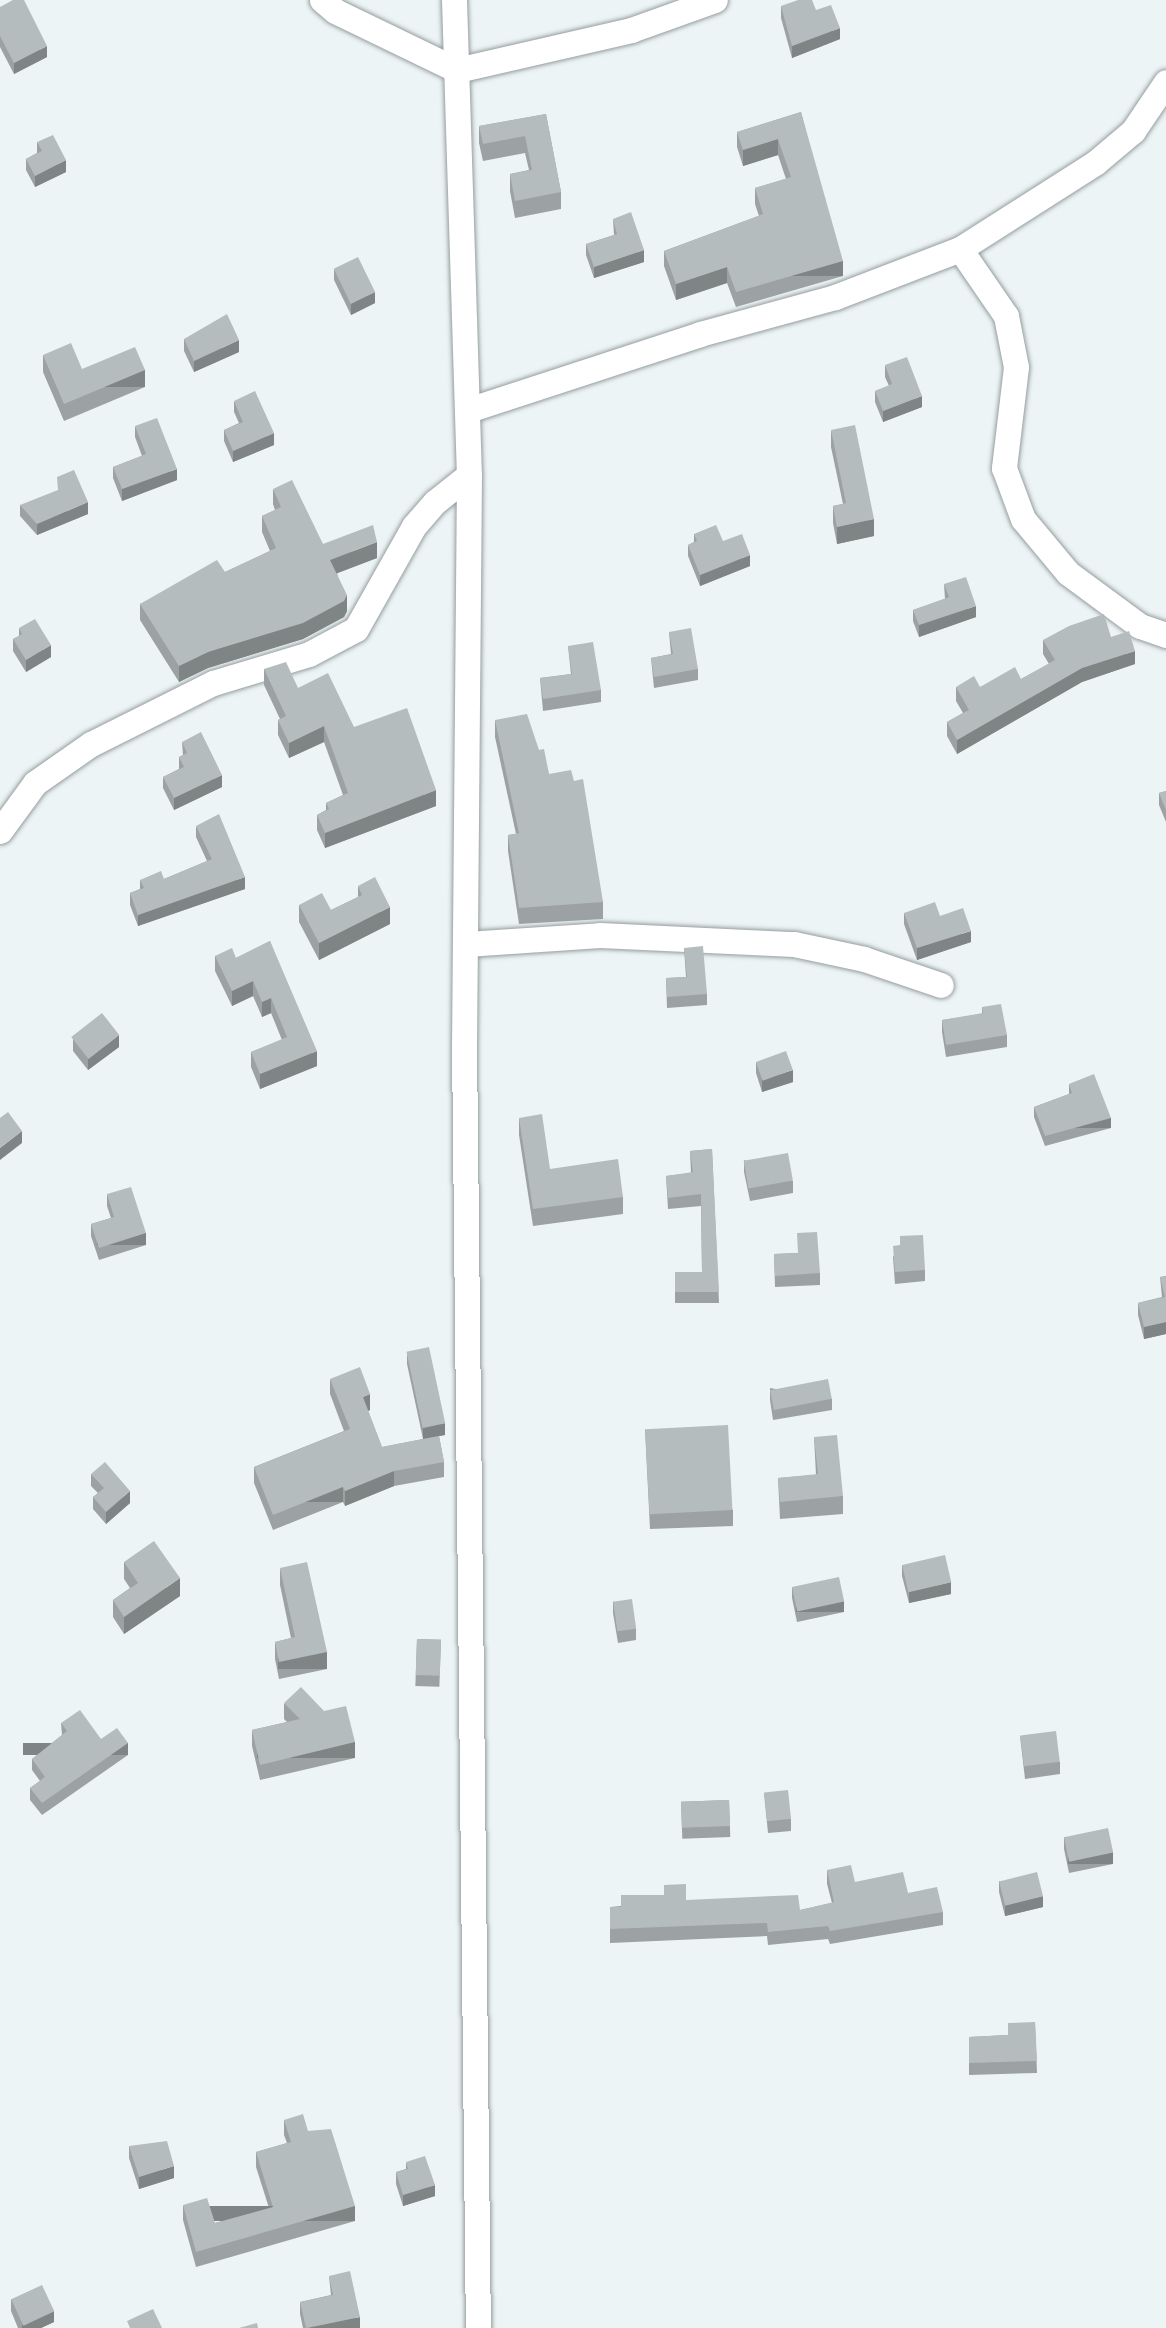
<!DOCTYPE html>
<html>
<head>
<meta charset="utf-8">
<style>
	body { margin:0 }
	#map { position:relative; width:1166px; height:2328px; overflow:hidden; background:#ecf4f6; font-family:Spectral,serif }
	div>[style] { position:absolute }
	.roads { filter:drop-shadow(0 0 2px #969d9e) drop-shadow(0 0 2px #969d9e) }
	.minor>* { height:25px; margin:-12.5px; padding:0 12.5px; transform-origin:12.5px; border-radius:12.5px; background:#fff }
	.wall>* { inset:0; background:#9ca2a3; transform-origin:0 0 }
	.shaded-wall>* { inset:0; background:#7f8484; transform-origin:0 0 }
	.building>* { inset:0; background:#b5bcbd; transform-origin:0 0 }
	span { translate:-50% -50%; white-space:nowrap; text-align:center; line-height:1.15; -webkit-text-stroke:10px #ecf4f6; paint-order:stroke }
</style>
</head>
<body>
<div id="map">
	<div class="roads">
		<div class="minor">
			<div style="left:322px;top:0;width:17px;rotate:40deg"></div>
			<div style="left:335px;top:11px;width:136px;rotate:25.8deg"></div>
			<div style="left:457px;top:70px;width:179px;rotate:-12.9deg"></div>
			<div style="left:631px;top:30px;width:89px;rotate:-19.7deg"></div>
			<div style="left:454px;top:0;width:475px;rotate:88.2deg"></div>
			<div style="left:469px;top:475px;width:569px;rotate:90.5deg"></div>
			<div style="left:464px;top:1044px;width:1284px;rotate:89.38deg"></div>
			<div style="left:960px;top:249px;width:81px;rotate:55.5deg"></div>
			<div style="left:1006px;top:316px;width:52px;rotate:78.9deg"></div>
			<div style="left:1016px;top:367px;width:102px;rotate:96.8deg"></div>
			<div style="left:1004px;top:468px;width:54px;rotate:69.6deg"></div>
			<div style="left:1023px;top:519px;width:70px;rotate:50.2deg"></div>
			<div style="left:1068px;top:573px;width:89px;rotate:36.4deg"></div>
			<div style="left:1140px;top:626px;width:28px;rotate:19deg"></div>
			<div style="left:468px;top:410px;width:244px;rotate:-18.1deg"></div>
			<div style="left:700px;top:334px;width:140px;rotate:-15.3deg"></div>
			<div style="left:835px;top:297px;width:134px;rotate:-21deg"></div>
			<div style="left:960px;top:249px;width:160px;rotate:-32.5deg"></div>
			<div style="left:1095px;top:163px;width:50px;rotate:-40.1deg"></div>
			<div style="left:1133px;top:131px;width:59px;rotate:-56deg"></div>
			<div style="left:0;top:831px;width:59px;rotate:-53.9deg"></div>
			<div style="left:35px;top:783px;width:68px;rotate:-34.9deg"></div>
			<div style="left:91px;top:744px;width:136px;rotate:-26.6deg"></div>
			<div style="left:213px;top:683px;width:100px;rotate:-16.8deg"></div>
			<div style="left:309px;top:654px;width:53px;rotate:-28deg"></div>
			<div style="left:356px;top:629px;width:118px;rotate:-60.6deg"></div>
			<div style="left:414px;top:526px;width:32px;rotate:-49deg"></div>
			<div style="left:435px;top:502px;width:43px;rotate:-38.5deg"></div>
			<div style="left:466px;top:944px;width:134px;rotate:-3.8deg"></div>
			<div style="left:600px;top:935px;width:194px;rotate:2.7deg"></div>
			<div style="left:794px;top:944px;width:72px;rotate:12.1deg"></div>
			<div style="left:864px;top:959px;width:81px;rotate:18.7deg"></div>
		</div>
	</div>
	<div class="wall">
		<div style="clip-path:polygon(781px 6px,816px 10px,840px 39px,792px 58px,781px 18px)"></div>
		<div style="clip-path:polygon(0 7px,47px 57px,14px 74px,0 47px)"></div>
		<div style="clip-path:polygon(801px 112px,843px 276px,736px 307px,727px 283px,676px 300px,664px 266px,664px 251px,759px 216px,755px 204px,755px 188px,786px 179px,778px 155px,743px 166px,737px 147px,737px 132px)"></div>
		<div style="clip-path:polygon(546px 114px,561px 192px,561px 209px,515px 218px,510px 191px,510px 174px,529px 170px,525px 153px,483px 161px,479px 143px,479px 126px)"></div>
		<div style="clip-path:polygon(37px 142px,66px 172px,35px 187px,26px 170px,26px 159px,37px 153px)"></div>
		<div style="clip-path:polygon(613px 219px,644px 262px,594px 278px,586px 255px,586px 244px,614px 235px)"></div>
		<div style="clip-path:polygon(334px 269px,375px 303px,351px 315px,334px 280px)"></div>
		<div style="clip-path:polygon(184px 339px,239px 352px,194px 372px,184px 351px)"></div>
		<div style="clip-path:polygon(43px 355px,82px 369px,145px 387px,64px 421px,43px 372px)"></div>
		<div style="clip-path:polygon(885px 365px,922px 407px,883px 422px,875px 402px,875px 391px,889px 386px,885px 377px)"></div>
		<div style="clip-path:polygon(234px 401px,274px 445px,233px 462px,224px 441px,224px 430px,239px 423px,234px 412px)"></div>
		<div style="clip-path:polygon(135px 426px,177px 480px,122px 501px,113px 478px,113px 467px,142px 456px,135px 437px)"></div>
		<div style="clip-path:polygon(831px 430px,874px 536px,837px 544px,833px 523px,833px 506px,843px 504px,831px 447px)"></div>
		<div style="clip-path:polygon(273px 489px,323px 544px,377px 558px,337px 573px,347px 611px,344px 617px,303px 639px,208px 668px,179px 682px,140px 620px,140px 604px,225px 572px,270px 551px,262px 532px,262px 516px,275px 510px,273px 504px)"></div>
		<div style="clip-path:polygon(20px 505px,88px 514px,37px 535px,20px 516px)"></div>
		<div style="clip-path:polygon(694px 534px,723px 541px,750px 566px,700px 586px,688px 556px,688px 545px,694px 542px)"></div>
		<div style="clip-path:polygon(944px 584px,976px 617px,919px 637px,913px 621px,913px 610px,945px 599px)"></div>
		<div style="clip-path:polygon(19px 628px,51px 657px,26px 672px,13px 651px,13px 639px,19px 636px)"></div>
		<div style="clip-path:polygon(669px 632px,698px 669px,698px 680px,654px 688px,651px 658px,671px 654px)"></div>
		<div style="clip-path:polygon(1111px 637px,1135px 664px,1082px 682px,957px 754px,947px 736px,947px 722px,963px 713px,956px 701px,956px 687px,980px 687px,1021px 679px,1049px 664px,1043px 654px,1043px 640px)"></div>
		<div style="clip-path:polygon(568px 646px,601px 690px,601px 702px,543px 711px,540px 678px,571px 674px)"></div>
		<div style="clip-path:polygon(264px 669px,298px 688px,354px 727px,436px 806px,325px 848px,317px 830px,317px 815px,326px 810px,326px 803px,343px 795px,324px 742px,289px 758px,278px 735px,278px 720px,280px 719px,264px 685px)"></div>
		<div style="clip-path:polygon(495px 720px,539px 750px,603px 902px,603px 919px,519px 924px,508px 851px,508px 835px,516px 834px,495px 737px)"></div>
		<div style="clip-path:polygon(182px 742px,222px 787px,174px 810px,163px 788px,163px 777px,179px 769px,179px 757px,183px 755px)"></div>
		<div style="clip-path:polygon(1166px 791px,1166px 822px,1159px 805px,1159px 793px)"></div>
		<div style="clip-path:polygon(196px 826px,245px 889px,138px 926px,130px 905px,130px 893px,140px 889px,140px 880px,164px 879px,207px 861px,196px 837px)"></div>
		<div style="clip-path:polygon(358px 886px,390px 924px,319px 960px,299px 922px,299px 905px,331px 910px,358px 897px)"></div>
		<div style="clip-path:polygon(904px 913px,940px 916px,971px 942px,917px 960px,904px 924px)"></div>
		<div style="clip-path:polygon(270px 941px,317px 1066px,260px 1089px,251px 1067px,251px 1052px,282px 1040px,271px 1013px,262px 1017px,253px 996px,232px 1006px,215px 971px,215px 956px,236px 958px)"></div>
		<div style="clip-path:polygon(684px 948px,707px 994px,707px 1005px,667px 1008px,666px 978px,686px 977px)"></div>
		<div style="clip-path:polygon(982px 1007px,1007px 1035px,1007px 1047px,946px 1057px,942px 1032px,942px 1020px,982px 1014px)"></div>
		<div style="clip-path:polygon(73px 1039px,119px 1047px,88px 1070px,73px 1051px)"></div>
		<div style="clip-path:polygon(756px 1062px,793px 1082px,762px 1092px,756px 1073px)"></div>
		<div style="clip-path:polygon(1069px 1084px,1111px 1128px,1045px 1146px,1034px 1117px,1034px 1107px,1069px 1094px)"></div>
		<div style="clip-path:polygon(519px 1118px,550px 1169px,623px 1197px,623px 1214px,533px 1226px,519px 1135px)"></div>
		<div style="clip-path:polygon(712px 1149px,719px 1303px,675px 1303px,675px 1272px,702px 1272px,701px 1206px,668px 1209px,666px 1176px,691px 1173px,690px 1151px)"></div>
		<div style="clip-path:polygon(744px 1160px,793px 1181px,793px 1193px,750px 1201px,744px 1172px)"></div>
		<div style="clip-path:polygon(107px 1194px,146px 1245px,99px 1260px,91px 1236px,91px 1224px,111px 1218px,107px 1206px)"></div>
		<div style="clip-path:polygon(900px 1245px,925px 1270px,925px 1281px,895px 1284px,893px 1257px)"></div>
		<div style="clip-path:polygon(797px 1253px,820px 1273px,820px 1285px,775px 1287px,774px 1254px)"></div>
		<div style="clip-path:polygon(1166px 1276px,1166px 1334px,1144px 1339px,1138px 1315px,1138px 1303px,1162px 1297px,1160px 1277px)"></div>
		<div style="clip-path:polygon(407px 1352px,445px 1435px,439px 1436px,444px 1462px,444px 1477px,394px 1486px,345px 1506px,343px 1502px,273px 1530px,254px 1483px,254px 1467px,344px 1431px,330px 1394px,330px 1379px,370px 1410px,368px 1411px,382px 1447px,423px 1439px,407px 1364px)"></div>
		<div style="clip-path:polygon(770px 1388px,832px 1399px,832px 1410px,773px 1420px,770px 1400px)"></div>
		<div style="clip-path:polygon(645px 1429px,733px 1510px,733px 1526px,650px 1529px)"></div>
		<div style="clip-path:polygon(814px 1437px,843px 1496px,843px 1514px,780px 1519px,778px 1478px,816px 1475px)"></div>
		<div style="clip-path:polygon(91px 1474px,130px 1503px,106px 1524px,93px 1509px,93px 1497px,98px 1493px,91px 1486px)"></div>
		<div style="clip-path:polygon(124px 1562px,180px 1596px,124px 1634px,113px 1617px,113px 1600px,130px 1588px,124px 1579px)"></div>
		<div style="clip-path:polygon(902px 1565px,951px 1594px,909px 1603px,902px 1576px)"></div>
		<div style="clip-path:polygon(280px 1568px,327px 1669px,279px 1679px,275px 1659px,275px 1642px,291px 1638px,280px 1585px)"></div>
		<div style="clip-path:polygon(792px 1587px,844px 1612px,797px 1622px,792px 1598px)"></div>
		<div style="clip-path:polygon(613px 1601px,636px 1629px,636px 1640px,618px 1643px,613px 1613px)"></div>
		<div style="left:417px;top:1639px;width:24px;height:47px;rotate:2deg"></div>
		<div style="clip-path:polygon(284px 1703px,355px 1758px,260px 1780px,252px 1746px,252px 1730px,287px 1722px,284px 1719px)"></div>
		<div style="clip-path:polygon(61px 1723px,101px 1739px,128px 1755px,42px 1815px,30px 1800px,30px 1788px,40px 1781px,32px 1770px,32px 1759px,62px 1735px)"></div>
		<div style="clip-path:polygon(1020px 1736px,1060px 1762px,1060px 1774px,1025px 1779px)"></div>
		<div style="clip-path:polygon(764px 1793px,791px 1819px,791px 1831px,768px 1833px)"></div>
		<div style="left:729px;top:1800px;width:37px;height:48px;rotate:88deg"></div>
		<div style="clip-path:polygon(1064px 1837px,1113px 1864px,1069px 1873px,1064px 1849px)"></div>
		<div style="clip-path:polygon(827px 1870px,855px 1882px,908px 1893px,943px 1912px,943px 1925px,830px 1944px,828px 1939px,768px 1945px,767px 1936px,610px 1943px,610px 1907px,686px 1900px,800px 1910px,832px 1903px,827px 1884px)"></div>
		<div style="clip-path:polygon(999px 1881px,1043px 1907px,1005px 1916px,999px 1892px)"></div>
		<div style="clip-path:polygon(1035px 2022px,1037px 2073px,969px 2075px,969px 2037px,1008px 2035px)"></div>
		<div style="clip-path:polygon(284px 2120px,308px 2131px,355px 2221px,196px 2267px,183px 2220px,183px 2205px,215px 2223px,269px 2208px,256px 2167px,256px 2152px,287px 2143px,284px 2135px)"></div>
		<div style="clip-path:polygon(129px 2146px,174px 2178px,139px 2189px,129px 2158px)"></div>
		<div style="clip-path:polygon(406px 2162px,435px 2196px,403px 2206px,396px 2184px,396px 2172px,406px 2169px)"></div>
		<div style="clip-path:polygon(329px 2276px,360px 2328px,303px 2328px,300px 2314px,300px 2302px,331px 2295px)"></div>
		<div style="clip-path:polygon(11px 2299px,54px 2322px,41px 2328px,18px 2328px,11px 2311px)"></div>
	</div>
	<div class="shaded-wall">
		<div style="clip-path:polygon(840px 28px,840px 39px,792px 58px,792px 46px)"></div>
		<div style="clip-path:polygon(47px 46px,47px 57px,14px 74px,14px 63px)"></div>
		<div style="clip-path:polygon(778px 139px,778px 155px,743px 166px,743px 150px)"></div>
		<div style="clip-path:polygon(66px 160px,66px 172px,35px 187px,35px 176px)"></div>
		<div style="clip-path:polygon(644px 250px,644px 262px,594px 278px,594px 267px)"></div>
		<div style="left:843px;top:261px;width:15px;height:111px;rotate:90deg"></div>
		<div style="clip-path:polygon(727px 267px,727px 283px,676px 300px,676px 284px)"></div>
		<div style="clip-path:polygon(375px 292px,375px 303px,351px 315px,351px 303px)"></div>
		<div style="clip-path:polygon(239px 340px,239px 352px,194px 372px,194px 361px)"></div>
		<div style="left:145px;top:370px;width:17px;height:88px;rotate:90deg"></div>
		<div style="clip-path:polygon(922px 396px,922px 407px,883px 422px,883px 411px)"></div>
		<div style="clip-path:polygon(274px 433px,274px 445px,233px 462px,233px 451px)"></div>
		<div style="clip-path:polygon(177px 469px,177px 480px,122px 501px,122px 489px)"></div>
		<div style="clip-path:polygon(88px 502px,88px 514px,37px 535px,37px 524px)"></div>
		<div style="clip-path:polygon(874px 519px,874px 536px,837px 544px,837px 527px)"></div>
		<div style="clip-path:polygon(377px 542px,377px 558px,330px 576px,330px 560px)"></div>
		<div style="clip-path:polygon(750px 555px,750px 566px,700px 586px,700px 575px)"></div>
		<div style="clip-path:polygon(347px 595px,347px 611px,344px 617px,303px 639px,208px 668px,179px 682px,179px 666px,208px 652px)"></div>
		<div style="clip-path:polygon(976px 606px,976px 617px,919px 637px,919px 625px)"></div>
		<div style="clip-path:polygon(51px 645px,51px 657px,26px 672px,26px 660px)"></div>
		<div style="clip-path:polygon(1135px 651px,1135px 664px,1082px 682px,957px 754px,957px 740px,1082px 668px)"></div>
		<div style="clip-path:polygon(324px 726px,324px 742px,289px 758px,289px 743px)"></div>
		<div style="clip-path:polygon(222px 775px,222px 787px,174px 810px,174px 798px)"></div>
		<div style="clip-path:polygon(436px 790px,436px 806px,325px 848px,325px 833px)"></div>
		<div style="clip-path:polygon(245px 877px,245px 889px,138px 926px,138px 915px)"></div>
		<div style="clip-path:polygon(390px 907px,390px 924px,319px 960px,319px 943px)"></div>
		<div style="clip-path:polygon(971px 931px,971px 942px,917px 960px,917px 948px)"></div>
		<div style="clip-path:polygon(253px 981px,253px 996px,232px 1006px,232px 991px)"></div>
		<div style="clip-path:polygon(271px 998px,271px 1013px,262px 1017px,262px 1002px)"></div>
		<div style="clip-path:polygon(119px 1035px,119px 1047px,88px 1070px,88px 1059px)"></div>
		<div style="clip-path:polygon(317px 1051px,317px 1066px,260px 1089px,260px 1074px)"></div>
		<div style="clip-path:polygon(793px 1070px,793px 1082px,762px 1092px,762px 1080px)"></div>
		<div style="left:1111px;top:1118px;width:10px;height:68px;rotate:90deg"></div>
		<div style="clip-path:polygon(22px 1131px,22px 1143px,0 1160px,0 1148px)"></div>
		<div style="left:146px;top:1233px;width:12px;height:49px;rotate:90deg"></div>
		<div style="clip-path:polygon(1166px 1322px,1166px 1334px,1144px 1339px,1144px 1327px)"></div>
		<div style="clip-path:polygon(370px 1394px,370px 1410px,363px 1413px,363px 1397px)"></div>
		<div style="clip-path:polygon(445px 1423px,445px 1435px,423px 1439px,423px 1428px)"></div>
		<div style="clip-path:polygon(394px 1471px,394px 1486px,345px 1506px,345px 1491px)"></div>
		<div style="left:343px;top:1487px;width:15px;height:75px;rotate:90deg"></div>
		<div style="clip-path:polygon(130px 1491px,130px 1503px,106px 1524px,106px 1512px)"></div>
		<div style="clip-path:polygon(180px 1578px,180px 1596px,124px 1634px,124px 1617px)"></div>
		<div style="clip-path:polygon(951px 1582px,951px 1594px,909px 1603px,909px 1592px)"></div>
		<div style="left:844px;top:1601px;width:11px;height:48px;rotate:90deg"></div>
		<div style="left:327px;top:1652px;width:17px;height:49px;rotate:90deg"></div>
		<div style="left:355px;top:1742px;width:16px;height:98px;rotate:90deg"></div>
		<div style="left:128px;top:1743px;width:12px;height:105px;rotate:90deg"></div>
		<div style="left:1113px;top:1852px;width:12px;height:45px;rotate:90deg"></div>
		<div style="clip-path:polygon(1043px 1896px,1043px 1907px,1005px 1916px,1005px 1904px)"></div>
		<div style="clip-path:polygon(174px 2166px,174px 2178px,139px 2189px,139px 2177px)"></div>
		<div style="clip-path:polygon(435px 2185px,435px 2196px,403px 2206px,403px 2195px)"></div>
		<div style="left:355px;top:2206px;width:15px;height:166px;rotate:90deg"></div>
		<div style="clip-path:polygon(54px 2311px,54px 2322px,41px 2328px,22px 2328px,22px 2325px)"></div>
		<div style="clip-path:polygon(360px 2317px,360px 2328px,308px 2328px)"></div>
	</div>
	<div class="building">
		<div style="clip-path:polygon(13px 0,24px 0,47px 46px,14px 63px,0 36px,0 7px)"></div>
		<div style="clip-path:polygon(798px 0,812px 0,816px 10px,831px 5px,840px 28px,792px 46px,781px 6px)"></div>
		<div style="clip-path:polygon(801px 112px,843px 261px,736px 292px,727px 267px,676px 284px,664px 251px,763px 214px,755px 188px,791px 177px,778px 139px,743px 150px,737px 132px)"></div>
		<div style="clip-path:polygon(546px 114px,561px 192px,515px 201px,510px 174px,532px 170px,525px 136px,483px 144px,479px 126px)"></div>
		<div style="clip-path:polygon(53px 135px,66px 160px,35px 176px,26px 159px,42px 151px,37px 142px)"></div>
		<div style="clip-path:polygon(631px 212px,644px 250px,594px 267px,586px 244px,617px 234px,613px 219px)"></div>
		<div style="left:358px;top:257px;width:39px;height:27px;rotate:64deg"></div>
		<div style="clip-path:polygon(227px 314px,239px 340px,194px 361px,184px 339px)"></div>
		<div style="clip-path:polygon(71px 343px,82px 369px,135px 347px,145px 370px,64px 404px,43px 355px)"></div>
		<div style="clip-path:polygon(907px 357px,922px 396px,883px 411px,875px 391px,892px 384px,885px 365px)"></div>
		<div style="clip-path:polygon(255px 391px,274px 433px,233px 451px,224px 430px,243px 422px,234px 401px)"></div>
		<div style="clip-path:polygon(157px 418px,177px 469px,122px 489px,113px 467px,146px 454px,135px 426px)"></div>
		<div style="clip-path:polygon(855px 425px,874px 519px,837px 527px,833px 506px,846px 503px,831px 430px)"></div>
		<div style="clip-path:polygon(74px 470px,88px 502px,37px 524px,20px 505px,58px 490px,57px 477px)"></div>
		<div style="clip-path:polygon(292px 480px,323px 544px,373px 525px,377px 542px,330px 560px,347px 595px,344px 601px,303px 623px,208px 652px,179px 666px,140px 604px,217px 560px,225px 572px,276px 548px,262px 516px,281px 507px,273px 489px)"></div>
		<div style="clip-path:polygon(716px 525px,723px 541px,742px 534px,750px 555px,700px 575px,688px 545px,697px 541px,694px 534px)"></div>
		<div style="clip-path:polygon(966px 577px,976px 606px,919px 625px,913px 610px,949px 597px,944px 584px)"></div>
		<div style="clip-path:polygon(1104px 614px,1111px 637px,1129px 631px,1135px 651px,1082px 668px,957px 740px,947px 722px,969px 710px,956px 687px,974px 676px,980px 687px,1015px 667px,1021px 679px,1055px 660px,1043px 640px,1069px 626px)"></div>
		<div style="clip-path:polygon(35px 619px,51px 645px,26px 660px,13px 639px,22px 634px,19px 628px)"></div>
		<div style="clip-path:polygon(691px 628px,698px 669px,654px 677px,651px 658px,673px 654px,669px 632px)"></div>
		<div style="clip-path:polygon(593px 642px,601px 690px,543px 699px,540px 678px,572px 674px,568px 646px)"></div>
		<div style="clip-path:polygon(286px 662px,298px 688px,328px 673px,354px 727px,407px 708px,436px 790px,325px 833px,317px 815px,329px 809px,326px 803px,348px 793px,324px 726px,289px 743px,278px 720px,286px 716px,264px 669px)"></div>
		<div style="clip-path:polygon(527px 714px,539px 750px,544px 749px,549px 774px,571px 770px,574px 781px,583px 779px,603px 902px,519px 908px,508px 835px,519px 833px,495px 720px)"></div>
		<div style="clip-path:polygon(201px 732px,222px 775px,174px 798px,163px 777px,184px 767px,179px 757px,187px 753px,182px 742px)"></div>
		<div style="clip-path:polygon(1166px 791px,1166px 810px,1159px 793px)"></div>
		<div style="clip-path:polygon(219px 814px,245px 877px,138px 915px,130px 893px,144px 888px,140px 880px,161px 871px,164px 879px,212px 859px,196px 826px)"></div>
		<div style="clip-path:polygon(375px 877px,390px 907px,319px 943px,299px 905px,322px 893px,331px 910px,362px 895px,358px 886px)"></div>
		<div style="clip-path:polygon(935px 902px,940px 916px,963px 908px,971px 931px,917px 948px,904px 913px)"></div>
		<div style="clip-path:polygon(270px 941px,317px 1051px,260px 1074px,251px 1052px,287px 1037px,271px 998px,262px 1002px,253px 981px,232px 991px,215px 956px,232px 948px,236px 958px)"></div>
		<div style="clip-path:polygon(703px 946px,707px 994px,667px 997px,666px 978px,687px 977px,684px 948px)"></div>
		<div style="clip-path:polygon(1001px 1004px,1007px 1035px,946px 1045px,942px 1020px,983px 1013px,982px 1007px)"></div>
		<div style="left:102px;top:1013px;width:28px;height:39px;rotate:52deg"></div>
		<div style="left:786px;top:1051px;width:20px;height:32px;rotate:70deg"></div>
		<div style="clip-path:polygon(1094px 1074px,1111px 1118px,1045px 1136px,1034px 1107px,1072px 1093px,1069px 1084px)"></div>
		<div style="clip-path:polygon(8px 1112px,22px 1131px,0 1148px,0 1118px)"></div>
		<div style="clip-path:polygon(542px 1114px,550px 1169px,618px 1159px,623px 1197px,533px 1209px,519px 1118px)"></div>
		<div style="clip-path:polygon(712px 1149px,719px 1292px,675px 1292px,675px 1272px,702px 1272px,701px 1194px,668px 1198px,666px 1176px,693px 1172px,690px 1151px)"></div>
		<div style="left:788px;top:1153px;width:28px;height:45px;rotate:80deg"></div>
		<div style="clip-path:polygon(131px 1187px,146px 1233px,99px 1248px,91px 1224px,114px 1217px,107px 1194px)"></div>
		<div style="clip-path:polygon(817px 1232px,820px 1273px,775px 1276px,774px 1254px,798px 1253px,797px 1233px)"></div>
		<div style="clip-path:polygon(923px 1235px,925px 1270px,895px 1272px,893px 1246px,900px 1245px,900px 1236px)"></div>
		<div style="clip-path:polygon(1166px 1276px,1166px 1322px,1144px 1327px,1138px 1303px,1165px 1297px,1160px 1277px)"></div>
		<div style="left:429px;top:1347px;width:78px;height:23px;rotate:78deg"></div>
		<div style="clip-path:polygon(360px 1367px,370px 1394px,363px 1397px,382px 1447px,439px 1436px,444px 1462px,394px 1471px,345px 1491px,343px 1487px,273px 1515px,254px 1467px,350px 1429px,330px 1379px)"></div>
		<div style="left:828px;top:1379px;width:20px;height:59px;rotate:79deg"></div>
		<div style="left:728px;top:1425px;width:85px;height:83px;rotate:87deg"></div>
		<div style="clip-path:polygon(837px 1435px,843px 1496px,780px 1502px,778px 1478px,818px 1474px,814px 1437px)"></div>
		<div style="clip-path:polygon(105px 1462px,130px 1491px,106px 1512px,93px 1497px,104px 1488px,91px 1474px)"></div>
		<div style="clip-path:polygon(154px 1541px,180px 1578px,124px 1617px,113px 1600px,138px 1583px,124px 1562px)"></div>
		<div style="left:945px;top:1555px;width:28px;height:44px;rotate:77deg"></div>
		<div style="clip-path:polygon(307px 1562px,327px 1652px,279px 1662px,275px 1642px,295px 1637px,280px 1568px)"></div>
		<div style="left:839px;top:1577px;width:25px;height:48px;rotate:78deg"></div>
		<div style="left:632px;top:1599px;width:30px;height:19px;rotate:82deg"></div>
		<div style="left:417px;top:1639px;width:24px;height:36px;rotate:2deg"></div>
		<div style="clip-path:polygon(301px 1687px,324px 1711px,346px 1706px,355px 1742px,260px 1765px,252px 1730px,300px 1719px,284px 1703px)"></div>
		<div style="clip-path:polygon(80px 1710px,101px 1739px,117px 1728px,128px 1743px,42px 1803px,30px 1788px,45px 1777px,32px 1759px,67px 1731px,61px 1723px)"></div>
		<div style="left:1056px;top:1731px;width:31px;height:36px;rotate:83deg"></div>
		<div style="left:788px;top:1790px;width:29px;height:24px;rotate:84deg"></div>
		<div style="left:729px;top:1800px;width:26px;height:48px;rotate:88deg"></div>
		<div style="left:1108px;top:1828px;width:25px;height:45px;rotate:78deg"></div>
		<div style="clip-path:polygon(851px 1865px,855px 1882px,903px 1872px,908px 1893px,937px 1887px,943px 1912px,830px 1931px,828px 1926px,768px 1932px,767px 1923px,610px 1929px,610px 1907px,621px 1907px,621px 1895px,664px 1895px,664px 1885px,686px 1884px,686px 1900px,798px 1895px,800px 1910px,834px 1902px,827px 1870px)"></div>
		<div style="left:1037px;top:1872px;width:25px;height:39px;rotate:76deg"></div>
		<div style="clip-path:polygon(1035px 2022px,1037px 2061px,969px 2063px,969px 2037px,1008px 2035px,1008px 2023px)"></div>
		<div style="clip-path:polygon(303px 2114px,308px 2131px,331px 2129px,355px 2206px,196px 2252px,183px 2205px,207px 2198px,215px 2223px,273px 2207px,256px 2152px,291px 2142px,284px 2120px)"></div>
		<div style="clip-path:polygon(167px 2141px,174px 2166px,139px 2177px,129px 2146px)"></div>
		<div style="clip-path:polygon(425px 2156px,435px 2185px,403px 2195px,396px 2172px,408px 2169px,406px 2162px)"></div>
		<div style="clip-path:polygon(350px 2271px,360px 2317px,306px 2328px,300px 2302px,333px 2295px,329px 2276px)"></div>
		<div style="left:42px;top:2285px;width:29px;height:34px;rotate:65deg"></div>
		<div style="clip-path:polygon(153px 2309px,162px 2328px,130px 2328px,127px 2321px)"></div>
		<div style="clip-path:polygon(257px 2323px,258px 2328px,239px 2328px)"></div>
	</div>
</div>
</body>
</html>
